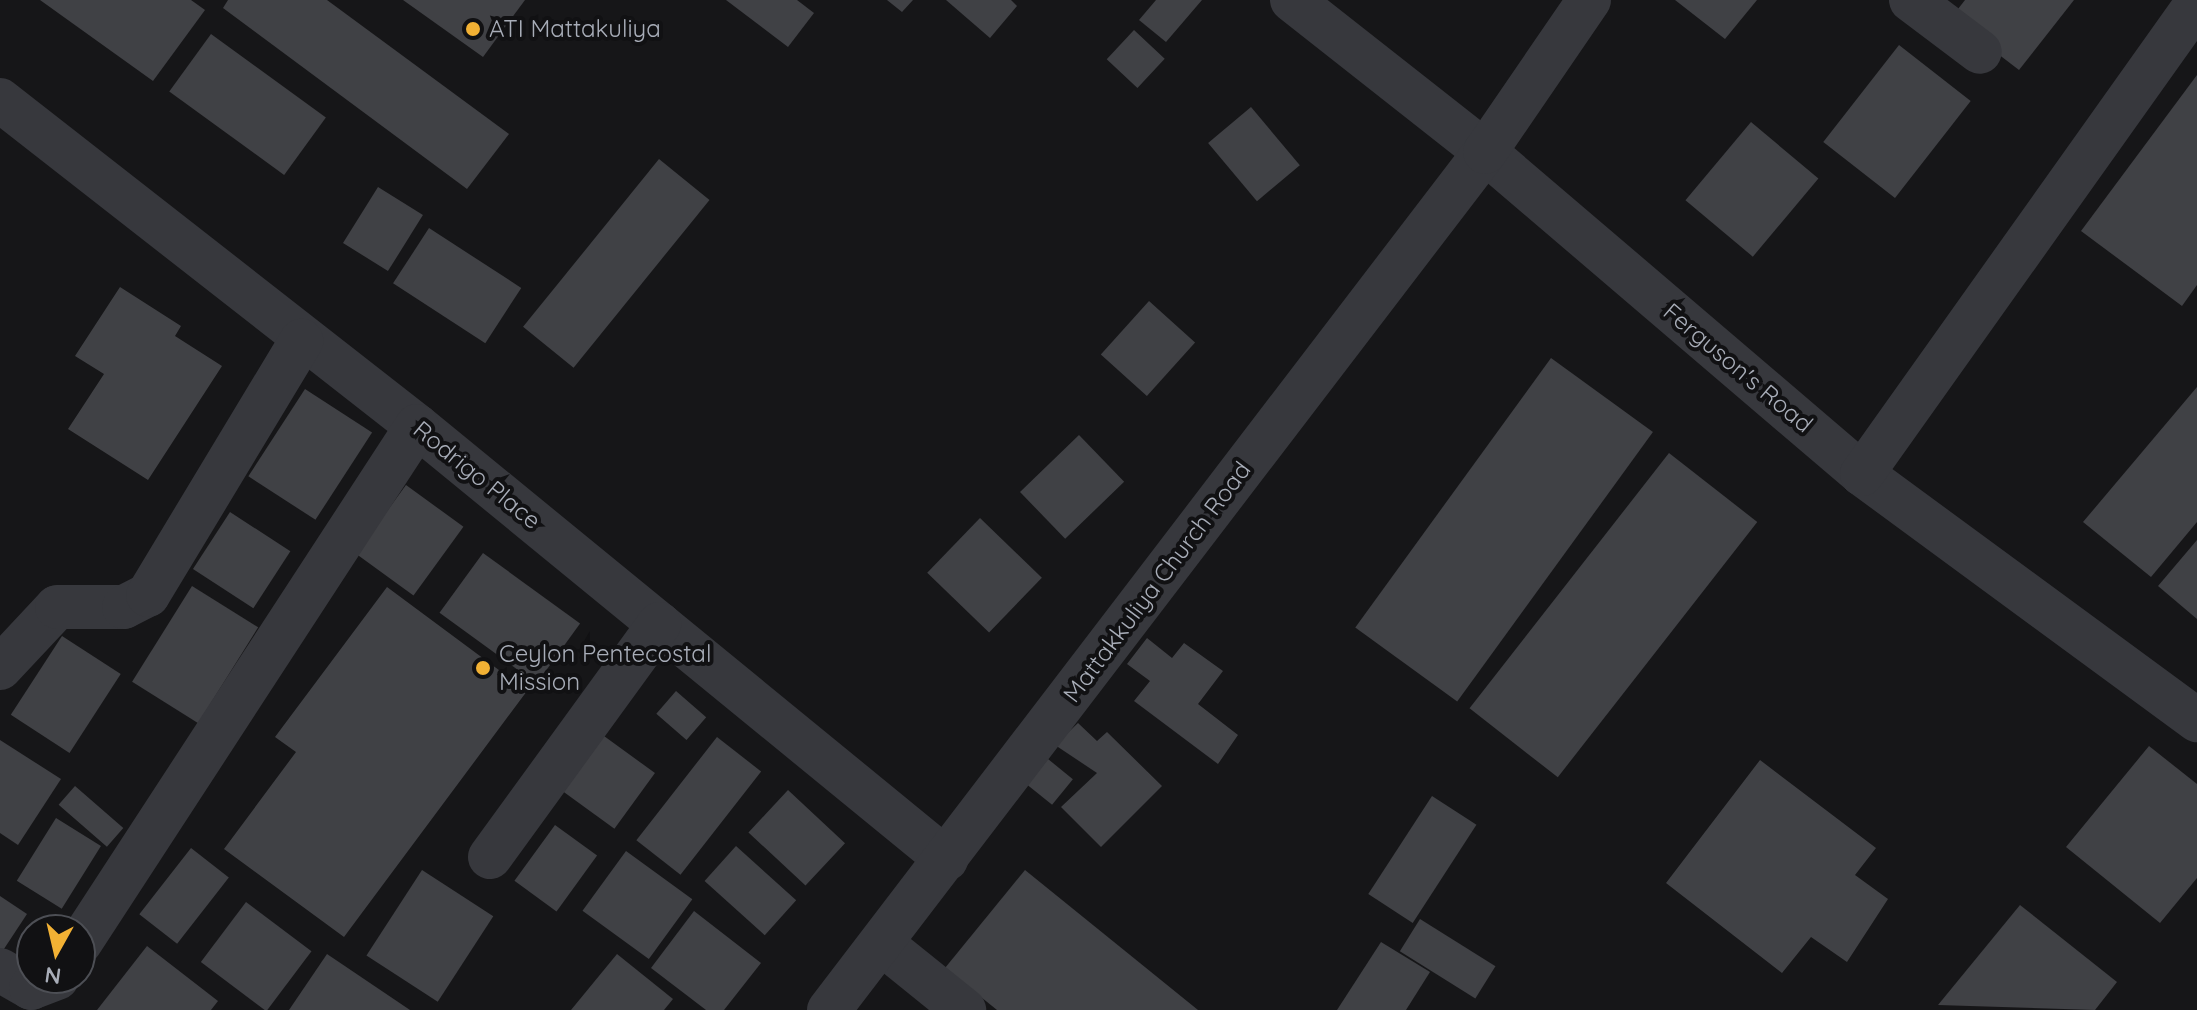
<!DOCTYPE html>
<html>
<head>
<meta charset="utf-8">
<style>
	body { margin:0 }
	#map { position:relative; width:2197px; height:1010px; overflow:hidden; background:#161618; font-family:Quicksand,sans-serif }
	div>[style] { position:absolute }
	.building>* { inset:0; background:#404145; transform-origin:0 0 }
	.minor>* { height:44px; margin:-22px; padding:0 22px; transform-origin:22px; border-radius:22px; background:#37383d }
	.dots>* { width:22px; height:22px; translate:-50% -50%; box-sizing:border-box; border:4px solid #111113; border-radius:50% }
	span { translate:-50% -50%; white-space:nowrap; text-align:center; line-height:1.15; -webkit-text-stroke:8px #111113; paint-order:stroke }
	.poi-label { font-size:24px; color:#a8adb8 }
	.left { translate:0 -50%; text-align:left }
	.street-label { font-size:24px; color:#a8adb8 }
	.north { position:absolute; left:16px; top:914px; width:80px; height:80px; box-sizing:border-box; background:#111113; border:2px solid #4d4f55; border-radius:50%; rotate:188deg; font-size:22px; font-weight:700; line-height:32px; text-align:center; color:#a8adb8 }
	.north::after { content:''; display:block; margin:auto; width:28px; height:36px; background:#f2b134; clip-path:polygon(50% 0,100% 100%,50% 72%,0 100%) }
</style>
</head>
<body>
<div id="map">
	<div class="building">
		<div style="clip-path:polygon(40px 0,191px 0,205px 10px,153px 81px)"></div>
		<div style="clip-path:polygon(228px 0,327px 0,509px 134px,467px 189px,223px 8px)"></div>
		<div style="clip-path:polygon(403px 0,525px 0,483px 57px)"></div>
		<div style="clip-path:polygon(726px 0,797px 0,814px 13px,788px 47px)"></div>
		<div style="clip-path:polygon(887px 0,913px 0,902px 12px)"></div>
		<div style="clip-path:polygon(946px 0,1011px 0,1017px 6px,990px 38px)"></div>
		<div style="clip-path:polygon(1156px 0,1202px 0,1166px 42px,1139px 20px)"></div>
		<div style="clip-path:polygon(1675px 0,1757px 0,1725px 39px)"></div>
		<div style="clip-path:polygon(1965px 0,2074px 0,2019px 70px,1951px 18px)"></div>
		<div style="left:1134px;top:30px;width:42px;height:40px;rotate:43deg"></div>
		<div style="left:211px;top:34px;width:142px;height:71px;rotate:36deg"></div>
		<div style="left:1899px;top:45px;width:91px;height:123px;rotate:38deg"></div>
		<div style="clip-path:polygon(2197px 75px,2197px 285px,2182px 306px,2081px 231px)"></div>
		<div style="left:1251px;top:107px;width:76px;height:56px;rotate:50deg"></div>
		<div style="left:1751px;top:122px;width:88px;height:102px;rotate:40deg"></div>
		<div style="left:659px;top:159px;width:65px;height:216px;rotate:39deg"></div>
		<div style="left:378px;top:187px;width:53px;height:66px;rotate:32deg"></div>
		<div style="left:429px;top:228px;width:110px;height:66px;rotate:33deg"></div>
		<div style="clip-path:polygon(120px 287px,181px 326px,175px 336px,222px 366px,148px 480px,68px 429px,104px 374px,75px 356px)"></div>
		<div style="left:1149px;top:301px;width:62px;height:72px;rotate:42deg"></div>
		<div style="left:1551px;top:358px;width:126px;height:333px;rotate:36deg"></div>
		<div style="clip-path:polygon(2197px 387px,2197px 522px,2151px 577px,2083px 522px)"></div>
		<div style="left:305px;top:389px;width:80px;height:104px;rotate:33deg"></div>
		<div style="left:1079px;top:435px;width:65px;height:82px;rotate:46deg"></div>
		<div style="left:1669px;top:453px;width:112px;height:324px;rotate:38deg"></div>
		<div style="left:406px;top:485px;width:71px;height:85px;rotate:36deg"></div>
		<div style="left:230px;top:512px;width:72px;height:68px;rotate:33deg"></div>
		<div style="left:980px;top:518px;width:86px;height:76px;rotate:44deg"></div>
		<div style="clip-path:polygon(2197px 540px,2197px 619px,2158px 586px)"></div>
		<div style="left:483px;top:553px;width:120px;height:74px;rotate:36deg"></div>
		<div style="left:192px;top:586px;width:78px;height:113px;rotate:32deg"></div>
		<div style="clip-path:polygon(387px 587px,527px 691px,344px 937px,224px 849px,296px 752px,275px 737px)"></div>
		<div style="left:62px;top:636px;width:70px;height:94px;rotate:33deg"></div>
		<div style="clip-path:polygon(1147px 638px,1172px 658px,1184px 643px,1223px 671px,1198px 704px,1238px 735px,1218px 764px,1134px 701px,1150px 681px,1127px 664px)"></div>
		<div style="left:676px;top:691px;width:40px;height:30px;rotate:41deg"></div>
		<div style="clip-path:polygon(1078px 723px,1097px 741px,1107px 732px,1162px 786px,1101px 847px,1061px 807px,1097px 773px,1055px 745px)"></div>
		<div style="left:604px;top:736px;width:63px;height:69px;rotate:36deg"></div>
		<div style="left:717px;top:737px;width:56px;height:131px;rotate:38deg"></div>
		<div style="clip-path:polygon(0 740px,61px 779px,18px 845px,0 833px)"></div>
		<div style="clip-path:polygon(2149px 746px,2197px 784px,2197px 878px,2160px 923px,2066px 847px)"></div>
		<div style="left:1048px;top:759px;width:32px;height:33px;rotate:39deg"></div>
		<div style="clip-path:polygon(1760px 760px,1876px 848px,1855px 875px,1888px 899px,1847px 962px,1811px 937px,1782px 973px,1666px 883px)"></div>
		<div style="left:75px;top:786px;width:64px;height:25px;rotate:41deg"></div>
		<div style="left:788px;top:790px;width:78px;height:58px;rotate:43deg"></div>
		<div style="left:1432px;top:796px;width:53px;height:117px;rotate:33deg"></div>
		<div style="left:56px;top:818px;width:53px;height:74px;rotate:32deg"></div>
		<div style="left:555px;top:825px;width:52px;height:69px;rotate:36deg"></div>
		<div style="left:736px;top:846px;width:81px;height:47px;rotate:42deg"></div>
		<div style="left:191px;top:848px;width:48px;height:84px;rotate:38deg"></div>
		<div style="left:626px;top:851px;width:82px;height:74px;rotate:36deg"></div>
		<div style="left:422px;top:870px;width:85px;height:102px;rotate:33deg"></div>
		<div style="clip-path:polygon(1025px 870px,1198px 1010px,997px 1010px,945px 968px)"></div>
		<div style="clip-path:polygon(0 896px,27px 914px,0 955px)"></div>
		<div style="left:246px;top:902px;width:82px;height:75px;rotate:37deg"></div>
		<div style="clip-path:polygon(2020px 905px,2117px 982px,2095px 1010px,1938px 1005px)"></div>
		<div style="clip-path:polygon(694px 911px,761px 963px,724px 1010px,706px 1010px,651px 968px)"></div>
		<div style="left:1420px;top:919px;width:89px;height:38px;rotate:32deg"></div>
		<div style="clip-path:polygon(1381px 942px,1430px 972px,1406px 1010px,1337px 1010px)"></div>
		<div style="clip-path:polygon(147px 946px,218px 1001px,211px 1010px,97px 1010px)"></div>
		<div style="clip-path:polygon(327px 954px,410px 1010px,289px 1010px)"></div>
		<div style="clip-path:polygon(617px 954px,673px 999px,664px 1010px,571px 1010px)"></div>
	</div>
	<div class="minor">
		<div style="left:1292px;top:0;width:246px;rotate:38.2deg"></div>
		<div style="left:1485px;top:152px;width:496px;rotate:40.5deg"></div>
		<div style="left:1862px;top:474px;width:416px;rotate:36.3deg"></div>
		<div style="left:1911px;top:0;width:86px;rotate:37deg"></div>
		<div style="left:0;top:100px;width:529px;rotate:38.02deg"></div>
		<div style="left:417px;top:426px;width:684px;rotate:39.3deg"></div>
		<div style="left:1862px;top:474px;width:578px;rotate:-54.58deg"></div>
		<div style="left:0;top:668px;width:83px;rotate:-46.9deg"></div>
		<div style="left:57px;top:607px;width:67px"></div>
		<div style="left:124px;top:607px;width:27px;rotate:-27deg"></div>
		<div style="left:148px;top:595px;width:297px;rotate:-58.9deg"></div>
		<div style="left:490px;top:857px;width:288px;rotate:-54deg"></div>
		<div style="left:80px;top:943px;width:617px;rotate:-56.9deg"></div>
		<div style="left:881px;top:943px;width:107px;rotate:38.9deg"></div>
		<div style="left:0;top:970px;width:36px;rotate:30deg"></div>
		<div style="left:31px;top:988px;width:28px;rotate:-21deg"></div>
		<div style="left:829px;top:1010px;width:1080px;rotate:-52.6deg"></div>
		<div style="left:1485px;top:152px;width:184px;rotate:-55.6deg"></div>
	</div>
	<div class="dots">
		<div style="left:473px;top:29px;background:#f2b134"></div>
		<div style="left:483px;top:668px;background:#f2b134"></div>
	</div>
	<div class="poi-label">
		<span class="left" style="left:489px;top:29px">ATI Mattakuliya</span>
		<span class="left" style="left:499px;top:668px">Ceylon Pentecostal<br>Mission</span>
	</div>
	<div class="street-label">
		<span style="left:1738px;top:368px;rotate:40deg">Ferguson's Road</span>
		<span style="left:477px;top:475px;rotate:39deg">Rodrigo Place</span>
		<span style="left:1157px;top:582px;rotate:-53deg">Mattakkuliya Church Road</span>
	</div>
	<div class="north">N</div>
</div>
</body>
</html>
